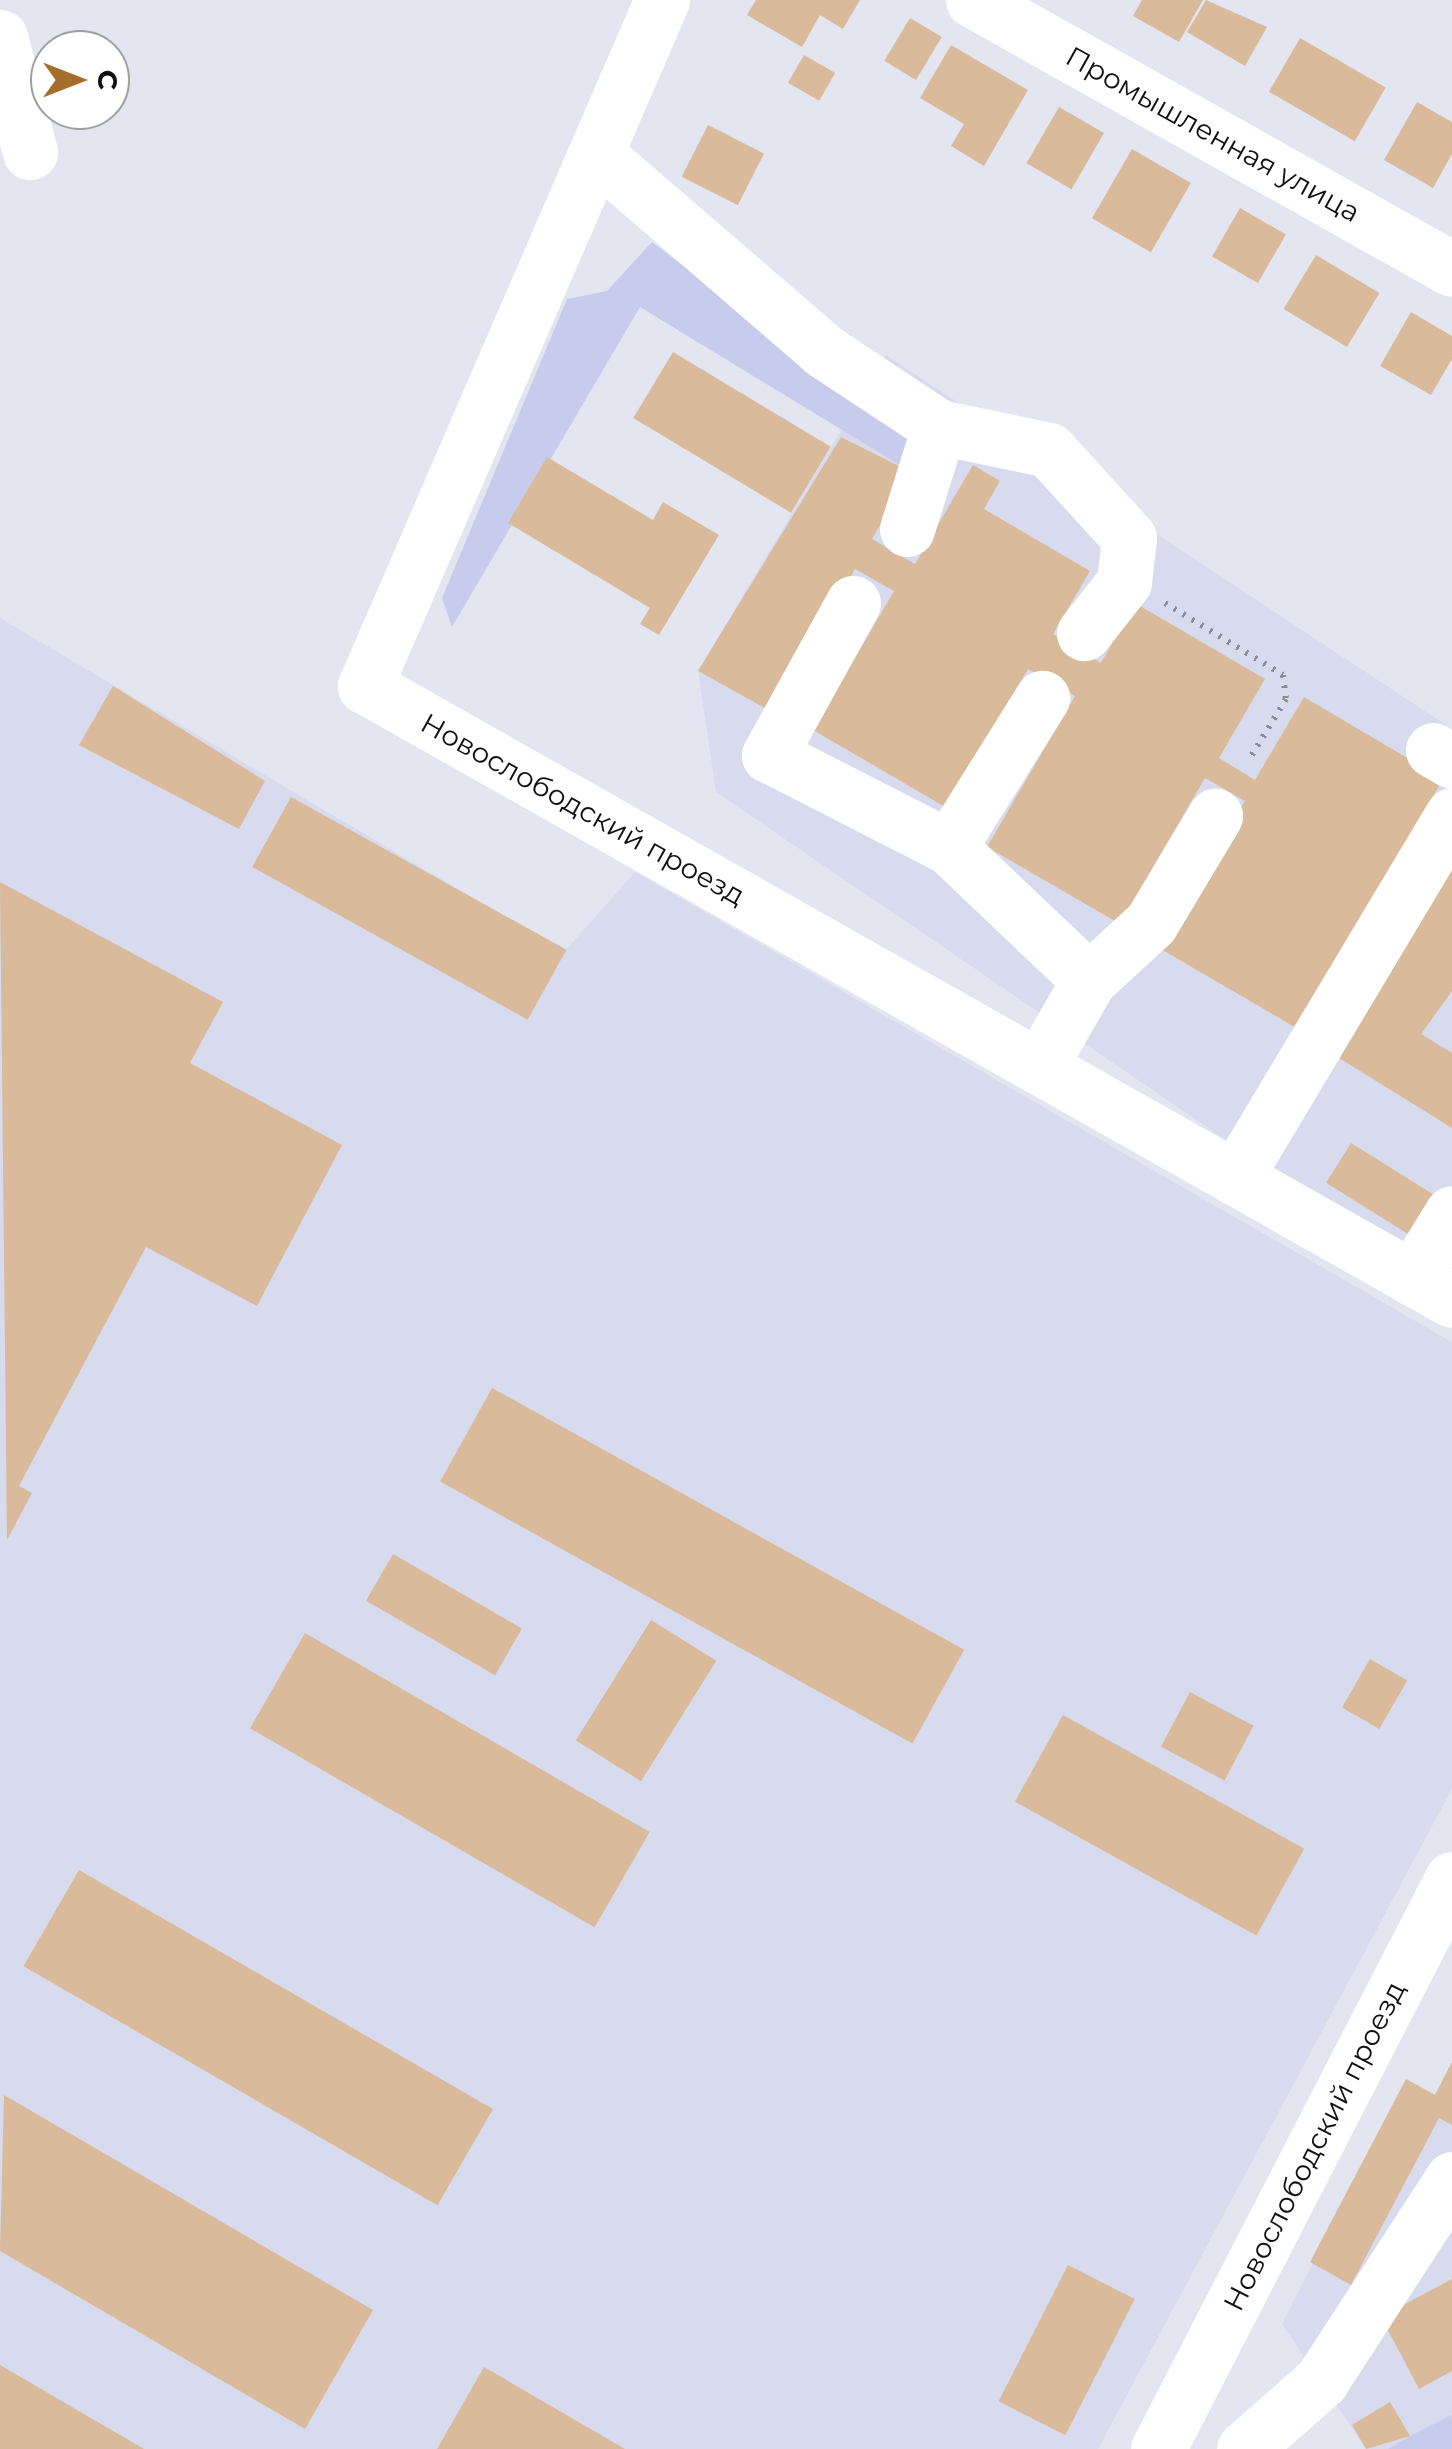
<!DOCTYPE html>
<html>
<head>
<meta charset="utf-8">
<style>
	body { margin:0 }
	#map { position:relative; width:1452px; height:2449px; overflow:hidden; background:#e3e5f1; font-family:Montserrat,sans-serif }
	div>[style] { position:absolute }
	.built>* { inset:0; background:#d8dbee }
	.green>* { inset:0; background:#c8ccec }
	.building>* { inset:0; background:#d9ba9b; transform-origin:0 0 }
	.path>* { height:6px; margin-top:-3px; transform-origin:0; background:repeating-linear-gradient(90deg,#8a8b94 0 2.5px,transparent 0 10.5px) }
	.minor>* { height:55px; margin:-27.5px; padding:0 27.5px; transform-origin:27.5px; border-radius:27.5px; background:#fff }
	span { translate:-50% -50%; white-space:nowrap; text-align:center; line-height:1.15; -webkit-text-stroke:8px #fff; paint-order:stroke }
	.street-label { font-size:28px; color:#0f1014 }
	.north { position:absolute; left:30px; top:30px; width:100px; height:100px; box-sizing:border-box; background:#fff; border:2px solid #9f9fa1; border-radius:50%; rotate:90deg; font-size:28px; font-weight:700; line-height:40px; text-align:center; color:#0f1014 }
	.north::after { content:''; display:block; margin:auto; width:35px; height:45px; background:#a66e2b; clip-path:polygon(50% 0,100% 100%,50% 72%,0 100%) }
</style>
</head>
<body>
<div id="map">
	<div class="built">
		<div style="clip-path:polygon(886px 355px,1452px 729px,1452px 1263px,1327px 1209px,716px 792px,698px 671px)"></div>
		<div style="clip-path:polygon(0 618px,564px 952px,635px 872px,1452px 1342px,1452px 1789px,1098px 2449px,0 2449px)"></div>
		<div style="clip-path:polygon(1452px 2062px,1452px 2415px,1388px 2449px,1366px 2449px,1282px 2324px,1406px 2079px,1435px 2094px)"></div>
	</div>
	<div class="green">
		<div style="clip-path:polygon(652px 242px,918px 445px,911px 472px,640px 307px,452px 627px,442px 598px,567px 299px,607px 291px)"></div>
		<div style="clip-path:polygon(1452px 2415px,1452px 2449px,1388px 2449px,1410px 2436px)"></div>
	</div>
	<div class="building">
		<div style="clip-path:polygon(756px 0,860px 0,843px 29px,820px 15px,802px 47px,747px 15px)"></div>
		<div style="clip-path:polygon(1142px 0,1203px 0,1179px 42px,1133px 16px)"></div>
		<div style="clip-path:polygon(1206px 0,1267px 27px,1245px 66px,1187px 32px)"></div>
		<div style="left:910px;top:18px;width:37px;height:50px;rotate:31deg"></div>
		<div style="left:1300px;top:38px;width:99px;height:62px;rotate:30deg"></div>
		<div style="clip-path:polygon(951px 45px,1028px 90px,984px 166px,951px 146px,964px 124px,920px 98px)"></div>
		<div style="left:804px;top:55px;width:36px;height:32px;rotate:30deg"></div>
		<div style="clip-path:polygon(1417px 102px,1452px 122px,1452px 154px,1433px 188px,1384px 160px)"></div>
		<div style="left:1059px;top:107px;width:52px;height:65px;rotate:30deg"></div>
		<div style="left:708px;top:125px;width:63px;height:58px;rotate:27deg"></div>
		<div style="left:1132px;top:149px;width:68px;height:80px;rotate:30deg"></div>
		<div style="left:1240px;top:208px;width:53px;height:56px;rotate:30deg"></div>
		<div style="left:1316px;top:255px;width:74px;height:63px;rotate:31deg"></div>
		<div style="clip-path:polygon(1411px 312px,1452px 336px,1452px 359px,1431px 395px,1380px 366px)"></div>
		<div style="left:673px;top:352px;width:184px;height:77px;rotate:31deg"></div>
		<div style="clip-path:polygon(841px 437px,911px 472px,872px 539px,915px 564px,973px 465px,1000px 481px,984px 509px,1090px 571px,1053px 634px,1101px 663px,1135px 603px,1265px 679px,1219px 758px,1255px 780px,1304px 697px,1443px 779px,1298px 1029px,1159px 948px,1245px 801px,1205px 778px,1120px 924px,987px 847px,1075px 696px,1028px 669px,947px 808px,813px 730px,894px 591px,855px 569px,772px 712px,698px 671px)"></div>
		<div style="clip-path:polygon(547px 457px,653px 520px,663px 502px,719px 535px,659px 635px,640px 624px,650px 608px,508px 523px)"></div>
		<div style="clip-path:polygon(113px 686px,265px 781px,239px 829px,79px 745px)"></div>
		<div style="left:291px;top:797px;width:315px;height:80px;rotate:29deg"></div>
		<div style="clip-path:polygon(1452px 856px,1452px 991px,1421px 1034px,1452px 1053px,1452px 1128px,1331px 1053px)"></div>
		<div style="clip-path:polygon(0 882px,223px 1002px,190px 1063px,342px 1145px,257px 1306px,146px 1247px,19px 1486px,32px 1493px,7px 1540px)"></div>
		<div style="left:1351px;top:1143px;width:99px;height:47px;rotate:32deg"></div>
		<div style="left:492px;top:1388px;width:540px;height:107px;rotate:29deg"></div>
		<div style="left:393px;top:1554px;width:149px;height:54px;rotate:30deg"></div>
		<div style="left:651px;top:1620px;width:77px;height:142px;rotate:32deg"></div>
		<div style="left:305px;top:1633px;width:398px;height:110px;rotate:30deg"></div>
		<div style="left:1370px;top:1659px;width:43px;height:56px;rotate:30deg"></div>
		<div style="left:1190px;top:1692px;width:72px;height:62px;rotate:28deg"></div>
		<div style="left:1063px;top:1715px;width:276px;height:99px;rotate:29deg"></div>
		<div style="left:79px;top:1870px;width:478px;height:111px;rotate:30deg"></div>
		<div style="clip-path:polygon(1452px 2062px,1452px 2125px,1439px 2118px,1351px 2285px,1310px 2262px,1406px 2079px,1435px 2095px)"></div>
		<div style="clip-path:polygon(4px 2095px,373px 2310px,305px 2429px,0 2251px)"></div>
		<div style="left:1068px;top:2265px;width:75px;height:153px;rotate:27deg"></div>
		<div style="clip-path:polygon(1452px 2279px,1452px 2371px,1419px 2389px,1381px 2317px)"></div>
		<div style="clip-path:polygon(0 2365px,144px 2449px,0 2449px)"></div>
		<div style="clip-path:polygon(484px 2367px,625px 2449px,437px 2449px)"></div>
		<div style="clip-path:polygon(1390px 2402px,1410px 2436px,1366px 2449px,1352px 2425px)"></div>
	</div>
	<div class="path">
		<div style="left:1165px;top:603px;width:138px;rotate:31.4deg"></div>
		<div style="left:1283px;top:675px;width:24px;rotate:83deg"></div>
		<div style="left:1286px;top:699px;width:69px;rotate:121.4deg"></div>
	</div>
	<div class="minor">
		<div style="left:662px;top:0;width:748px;rotate:113.41deg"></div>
		<div style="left:365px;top:686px;width:1248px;rotate:29.46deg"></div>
		<div style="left:973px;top:0;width:549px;rotate:29.32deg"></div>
		<div style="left:0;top:37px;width:119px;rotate:75.4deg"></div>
		<div style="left:596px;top:154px;width:301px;rotate:40.8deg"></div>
		<div style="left:824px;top:351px;width:138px;rotate:33.5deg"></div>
		<div style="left:939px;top:427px;width:112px;rotate:11.8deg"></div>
		<div style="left:1049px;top:450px;width:119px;rotate:47.7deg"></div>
		<div style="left:1129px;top:538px;width:44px;rotate:96.5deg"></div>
		<div style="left:1124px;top:582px;width:65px;rotate:128.1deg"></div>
		<div style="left:907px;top:529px;width:107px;rotate:-72.6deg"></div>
		<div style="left:853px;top:603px;width:174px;rotate:118.9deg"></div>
		<div style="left:769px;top:755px;width:202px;rotate:27.1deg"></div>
		<div style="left:1433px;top:750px;width:22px;rotate:30deg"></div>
		<div style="left:1089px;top:980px;width:84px;rotate:-42.6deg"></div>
		<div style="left:1151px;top:923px;width:125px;rotate:-59.1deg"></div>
		<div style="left:1039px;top:1067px;width:100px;rotate:-60.1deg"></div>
		<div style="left:1089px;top:980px;width:193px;rotate:-136.5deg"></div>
		<div style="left:949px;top:847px;width:176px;rotate:-58deg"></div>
		<div style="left:1235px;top:1178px;width:423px;rotate:-59.1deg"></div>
		<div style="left:1412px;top:1278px;width:76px;rotate:-58.4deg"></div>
		<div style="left:1158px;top:2449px;width:641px;rotate:-62.72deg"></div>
		<div style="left:1244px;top:2449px;width:103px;rotate:-41.4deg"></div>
		<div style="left:1321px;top:2381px;width:241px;rotate:-57deg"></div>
	</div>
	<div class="street-label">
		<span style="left:1213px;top:134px;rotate:29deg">Промышленная улица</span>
		<span style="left:583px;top:809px;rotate:29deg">Новослободский проезд</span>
		<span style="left:1314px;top:2146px;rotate:-63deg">Новослободский проезд</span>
	</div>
	<div class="north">С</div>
</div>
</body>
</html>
